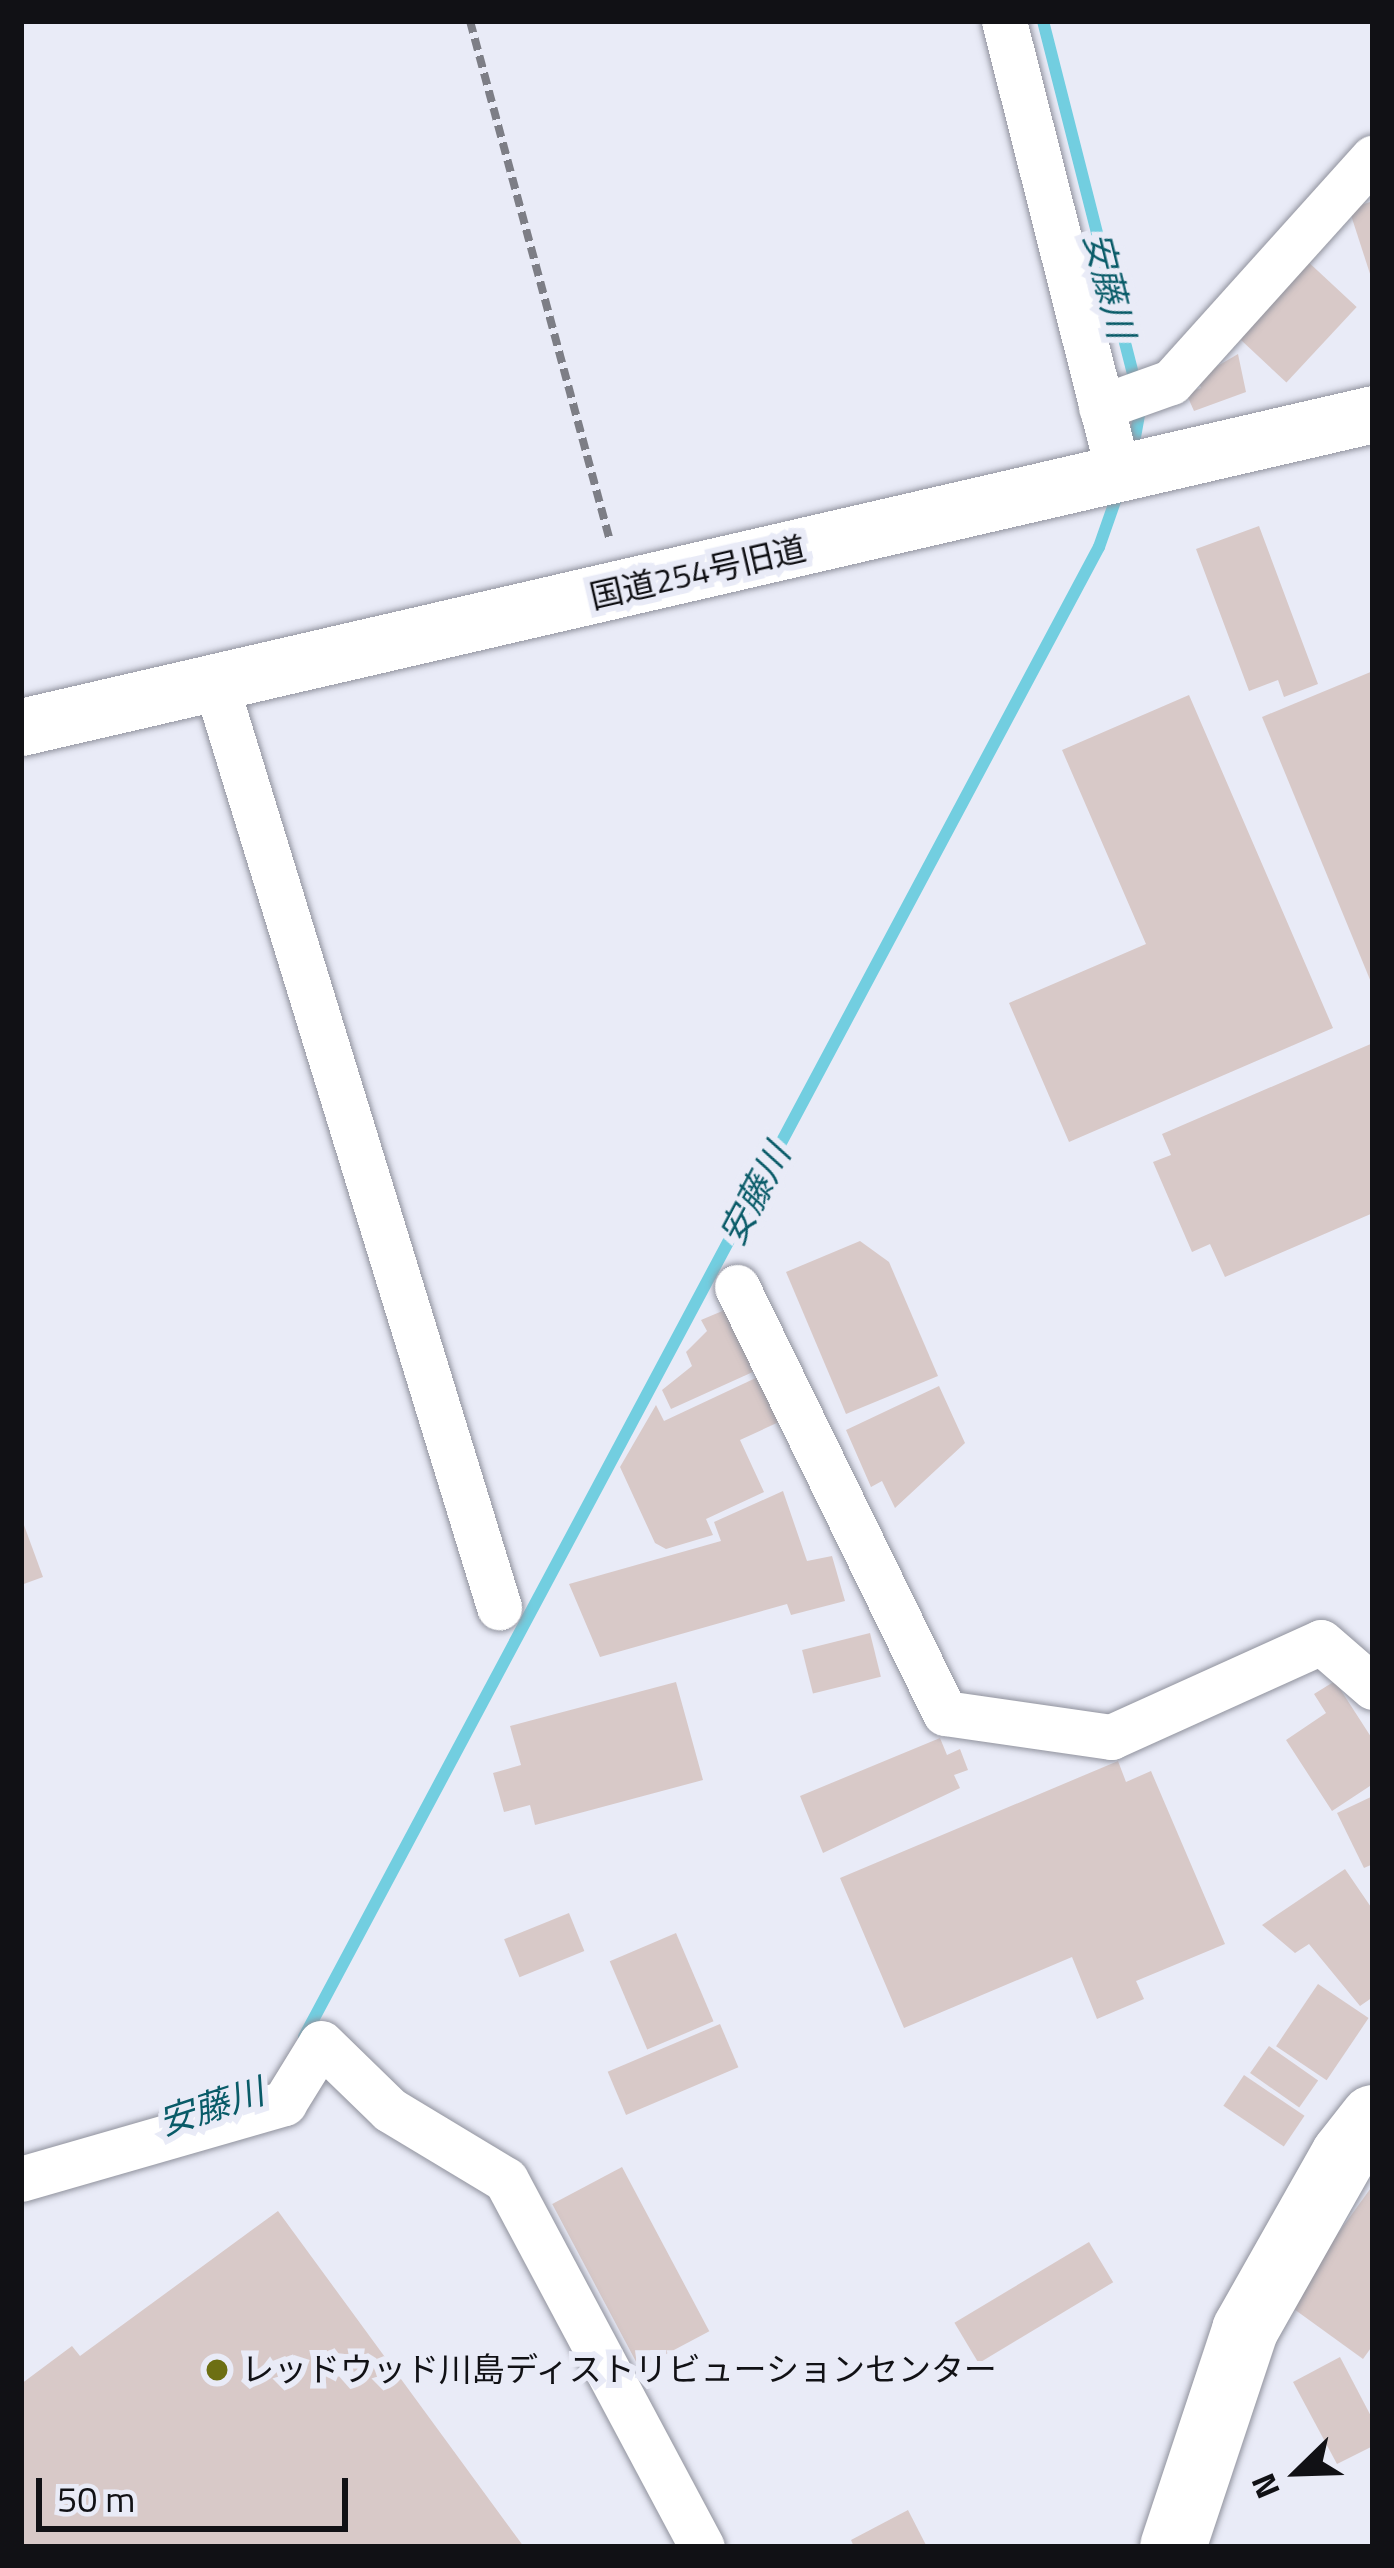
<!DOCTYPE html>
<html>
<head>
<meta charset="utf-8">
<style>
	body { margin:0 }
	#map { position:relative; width:1394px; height:2568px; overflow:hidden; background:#e9ebf7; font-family:"Titillium Web","Noto Sans JP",sans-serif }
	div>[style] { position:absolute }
	.stream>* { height:12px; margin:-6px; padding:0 6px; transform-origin:6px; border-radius:6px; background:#72cee0 }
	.building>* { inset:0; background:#d8c9c8; transform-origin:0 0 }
	.path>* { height:8px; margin-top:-4px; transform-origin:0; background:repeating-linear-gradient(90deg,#7d7e86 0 12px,transparent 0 18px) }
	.roads { filter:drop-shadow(0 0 3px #90929d) drop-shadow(0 0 3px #90929d) }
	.minor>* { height:45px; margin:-22.5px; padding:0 22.5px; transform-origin:22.5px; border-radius:22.5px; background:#fff }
	.tertiary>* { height:57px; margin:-28.5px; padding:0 28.5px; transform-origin:28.5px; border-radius:28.5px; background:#fff }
	.secondary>* { height:66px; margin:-33px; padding:0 33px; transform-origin:33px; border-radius:33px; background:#fff }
	.dots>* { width:33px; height:33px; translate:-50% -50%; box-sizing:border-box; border:6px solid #e9ebf7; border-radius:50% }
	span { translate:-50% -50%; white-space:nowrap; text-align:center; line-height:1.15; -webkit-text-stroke:12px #e9ebf7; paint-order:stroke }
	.street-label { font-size:33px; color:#111115 }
	.poi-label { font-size:33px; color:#111115 }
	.left { translate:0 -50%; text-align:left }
	.water-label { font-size:36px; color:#095b68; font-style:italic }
	.frame { position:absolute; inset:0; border:24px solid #111115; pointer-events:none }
	.north { position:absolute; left:1238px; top:2412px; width:120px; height:120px; -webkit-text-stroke:9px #e9ebf7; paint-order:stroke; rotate:247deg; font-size:33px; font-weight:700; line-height:48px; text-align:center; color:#111115 }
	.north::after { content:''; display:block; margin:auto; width:42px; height:54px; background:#111115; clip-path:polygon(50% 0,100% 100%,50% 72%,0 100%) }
	.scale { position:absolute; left:36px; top:2478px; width:312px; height:54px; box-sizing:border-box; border:6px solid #111115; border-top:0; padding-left:15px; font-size:36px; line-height:42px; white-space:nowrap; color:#111115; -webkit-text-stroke:9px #e9ebf7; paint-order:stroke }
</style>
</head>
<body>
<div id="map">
	<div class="stream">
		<div style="left:1043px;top:21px;width:376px;rotate:75.7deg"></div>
		<div style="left:1132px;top:454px;width:51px;rotate:-79.8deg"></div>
		<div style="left:304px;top:2037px;width:1689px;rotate:-61.92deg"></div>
		<div style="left:1099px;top:547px;width:60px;rotate:-70.7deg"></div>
	</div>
	<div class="building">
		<div style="clip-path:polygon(1373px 201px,1373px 280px,1372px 280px,1349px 209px)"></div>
		<div style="left:1304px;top:258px;width:72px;height:103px;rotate:43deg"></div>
		<div style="clip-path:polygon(1238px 354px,1246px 392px,1194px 411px,1186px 393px,1201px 388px,1197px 378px)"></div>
		<div style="clip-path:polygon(1259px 526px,1318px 684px,1284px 697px,1278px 680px,1249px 691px,1196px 549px)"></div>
		<div style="clip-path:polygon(1373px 671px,1373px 987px,1262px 717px)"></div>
		<div style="clip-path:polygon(1189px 695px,1333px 1028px,1069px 1142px,1009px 1003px,1146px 944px,1062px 750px)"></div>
		<div style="clip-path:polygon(1373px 1043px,1373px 1213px,1225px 1277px,1210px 1244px,1192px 1252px,1153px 1162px,1171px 1155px,1162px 1134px)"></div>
		<div style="clip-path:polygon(860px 1241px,889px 1262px,938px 1376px,846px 1414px,786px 1272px)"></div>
		<div style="clip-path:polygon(727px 1309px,755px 1371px,671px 1409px,662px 1390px,692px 1366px,686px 1352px,707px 1331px,701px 1320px)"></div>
		<div style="clip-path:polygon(760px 1376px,781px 1421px,740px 1440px,764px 1492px,706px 1519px,713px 1535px,666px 1549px,655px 1543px,620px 1467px,656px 1405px,664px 1421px)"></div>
		<div style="clip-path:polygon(939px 1386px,965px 1443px,895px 1508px,882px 1481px,871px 1487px,846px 1430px)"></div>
		<div style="clip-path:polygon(783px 1491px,807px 1561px,832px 1556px,845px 1601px,791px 1615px,787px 1604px,600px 1657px,569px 1584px,721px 1541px,714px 1522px)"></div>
		<div style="clip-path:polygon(21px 1517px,43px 1577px,21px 1585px)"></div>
		<div style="left:870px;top:1633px;width:45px;height:70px;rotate:76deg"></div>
		<div style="clip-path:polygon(1335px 1681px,1373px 1740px,1373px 1784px,1332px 1811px,1286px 1740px,1326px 1713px,1314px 1694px)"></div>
		<div style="clip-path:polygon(676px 1682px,703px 1780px,535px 1825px,530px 1805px,504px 1812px,493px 1773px,521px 1765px,510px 1726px)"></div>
		<div style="clip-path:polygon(940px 1738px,947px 1755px,960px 1749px,968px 1770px,954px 1775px,960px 1788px,823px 1853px,800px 1796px)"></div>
		<div style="clip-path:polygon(1118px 1761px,1126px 1782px,1151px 1771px,1225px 1944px,1136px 1981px,1144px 1999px,1097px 2019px,1072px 1957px,904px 2028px,840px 1878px)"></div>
		<div style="clip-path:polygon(1373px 1796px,1373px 1864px,1364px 1868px,1337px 1813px)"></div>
		<div style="clip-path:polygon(1345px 1869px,1373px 1910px,1373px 1997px,1360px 2006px,1309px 1944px,1295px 1953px,1262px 1925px)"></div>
		<div style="left:569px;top:1913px;width:41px;height:70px;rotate:68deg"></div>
		<div style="left:676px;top:1933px;width:96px;height:72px;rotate:67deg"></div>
		<div style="left:1318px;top:1984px;width:61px;height:75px;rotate:34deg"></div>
		<div style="left:720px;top:2024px;width:47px;height:122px;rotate:67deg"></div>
		<div style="left:1269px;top:2046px;width:60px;height:33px;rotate:35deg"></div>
		<div style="left:1244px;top:2075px;width:73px;height:37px;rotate:34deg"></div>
		<div style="left:622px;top:2167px;width:186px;height:79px;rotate:62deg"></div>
		<div style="clip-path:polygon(1373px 2185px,1373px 2345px,1363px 2359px,1287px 2304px)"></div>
		<div style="clip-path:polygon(278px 2211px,524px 2547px,21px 2547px,21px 2384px,72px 2346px,80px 2356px)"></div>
		<div style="left:1089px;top:2242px;width:47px;height:157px;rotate:59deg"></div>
		<div style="clip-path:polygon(1340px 2357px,1373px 2420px,1373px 2446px,1337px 2464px,1293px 2382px)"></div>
		<div style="clip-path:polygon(908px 2510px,927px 2547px,854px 2547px,851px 2540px)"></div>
	</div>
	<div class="path">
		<div style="left:470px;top:21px;width:539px;rotate:74.93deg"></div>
	</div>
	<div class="roads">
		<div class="minor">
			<div style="left:1004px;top:21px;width:469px;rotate:75.8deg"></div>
			<div style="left:1101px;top:407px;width:74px;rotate:-19.7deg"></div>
			<div style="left:1171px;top:382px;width:302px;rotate:-48deg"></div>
			<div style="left:215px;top:682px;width:968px;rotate:72.93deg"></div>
			<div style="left:737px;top:1287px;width:474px;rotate:64deg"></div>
			<div style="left:945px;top:1713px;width:168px;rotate:8.2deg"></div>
			<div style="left:1111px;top:1737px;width:230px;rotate:-24.3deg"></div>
			<div style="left:1321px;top:1642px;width:69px;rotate:40.9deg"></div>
			<div style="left:21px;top:2179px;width:274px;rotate:-16.1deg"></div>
			<div style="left:284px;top:2103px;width:70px;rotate:-58.3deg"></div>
			<div style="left:321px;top:2043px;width:96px;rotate:44.2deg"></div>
			<div style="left:390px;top:2110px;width:135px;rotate:31.1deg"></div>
			<div style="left:506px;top:2180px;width:416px;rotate:61.9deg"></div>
		</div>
		<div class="tertiary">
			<div style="left:21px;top:727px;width:1388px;rotate:-13.03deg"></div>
		</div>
		<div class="secondary">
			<div style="left:1173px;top:2547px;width:229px;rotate:-71.6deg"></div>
			<div style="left:1245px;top:2330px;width:201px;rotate:-60.5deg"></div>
			<div style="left:1344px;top:2155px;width:47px;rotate:-51.9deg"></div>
		</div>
	</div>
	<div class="dots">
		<div style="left:217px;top:2370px;background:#6d6f13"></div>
	</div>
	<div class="street-label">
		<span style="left:698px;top:573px;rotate:-13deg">国道254号旧道</span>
	</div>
	<div class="poi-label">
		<span class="left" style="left:241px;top:2370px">レッドウッド川島ディストリビューションセンター</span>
	</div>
	<div class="water-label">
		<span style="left:1110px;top:285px;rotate:76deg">安藤川</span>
		<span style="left:754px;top:1194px;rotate:-62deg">安藤川</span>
		<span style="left:211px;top:2106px;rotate:-18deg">安藤川</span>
	</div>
	<div class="frame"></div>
	<div class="north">N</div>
	<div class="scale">50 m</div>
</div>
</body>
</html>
